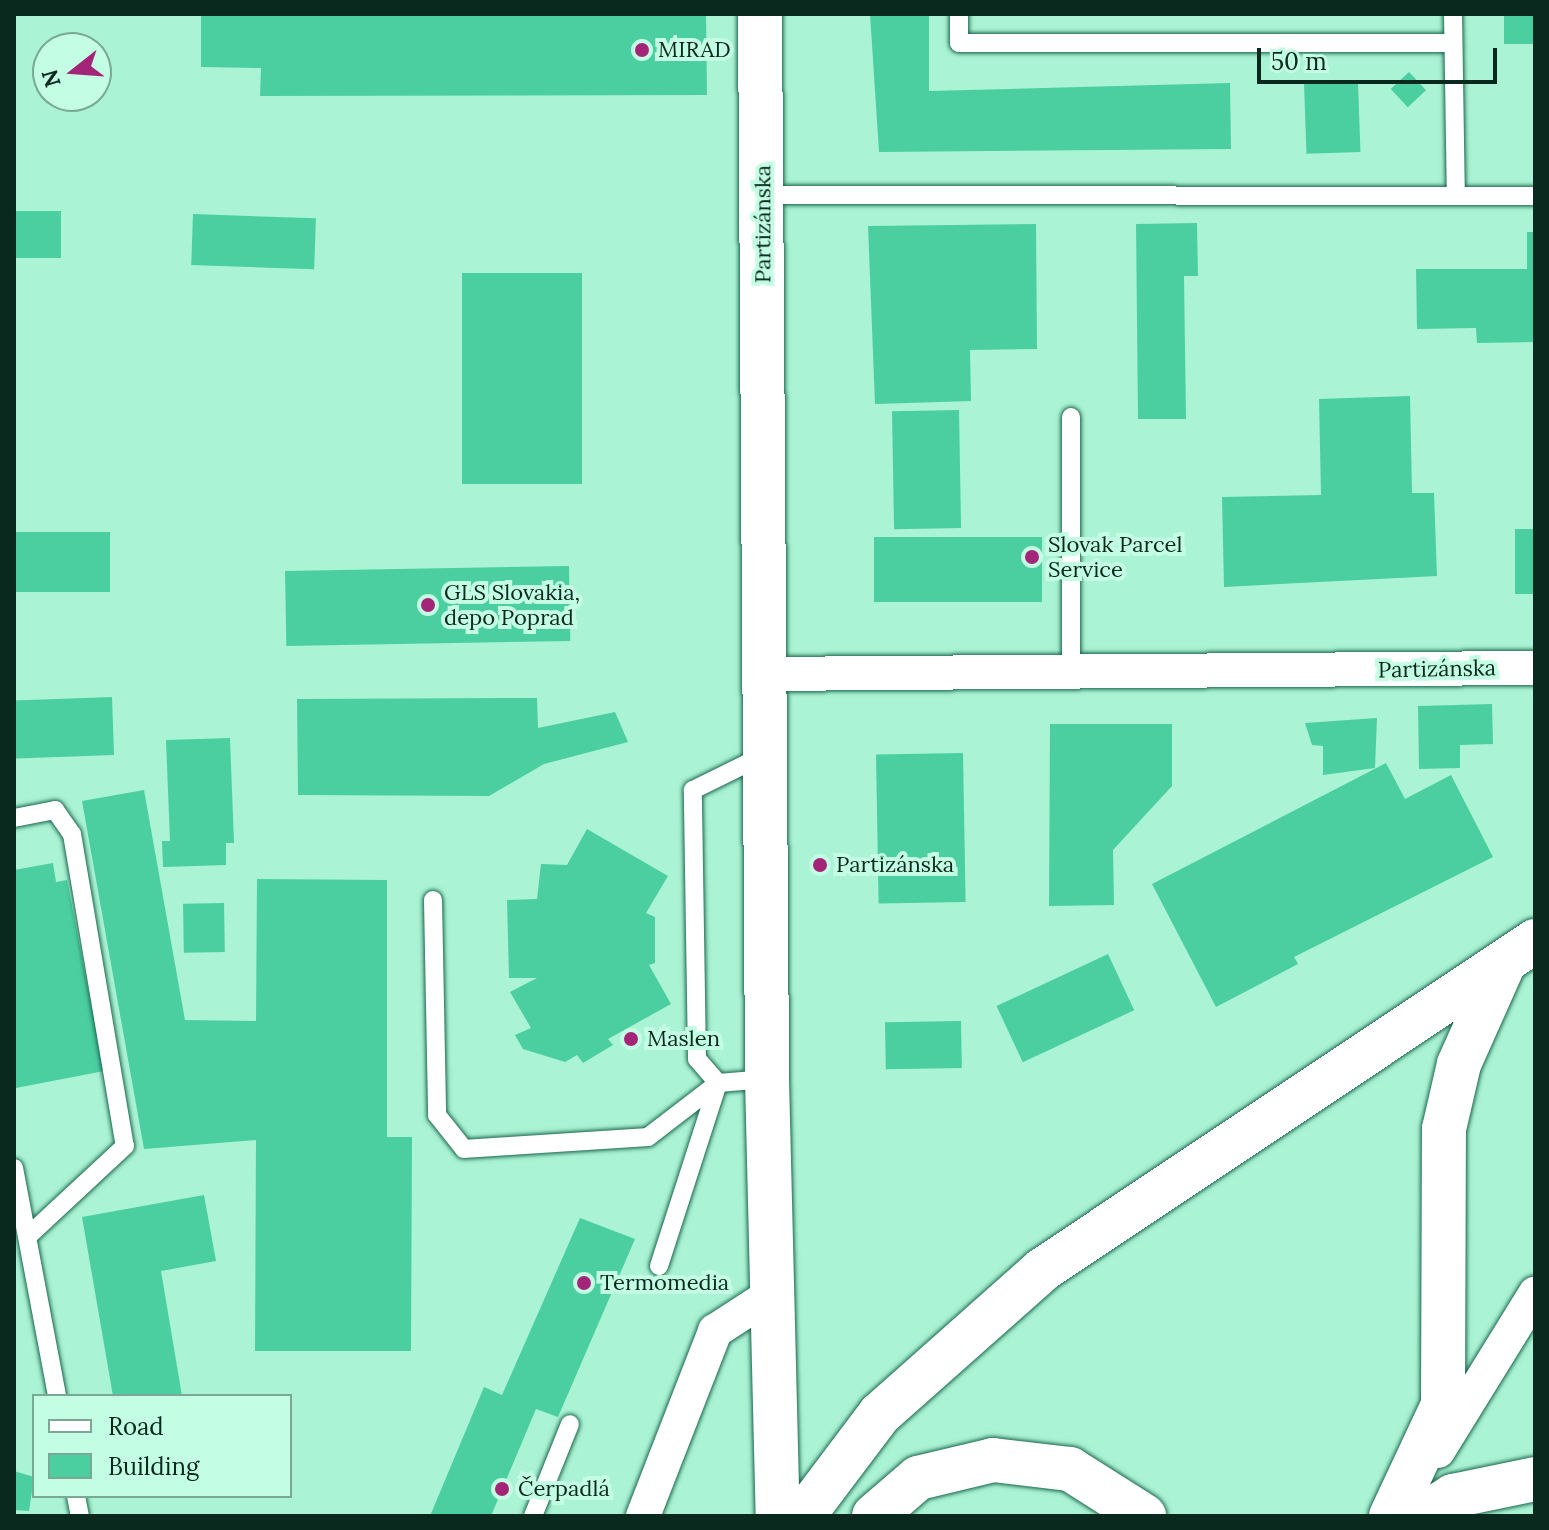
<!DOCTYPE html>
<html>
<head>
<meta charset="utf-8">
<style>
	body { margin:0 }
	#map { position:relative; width:1549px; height:1530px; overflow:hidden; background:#aaf3d4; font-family:Lora,serif }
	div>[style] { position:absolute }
	.building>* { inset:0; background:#4bcfa1; transform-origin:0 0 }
	.roads { filter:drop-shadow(0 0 2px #1a674d) drop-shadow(0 0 2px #1a674d) }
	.lane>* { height:18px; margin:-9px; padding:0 9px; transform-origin:9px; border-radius:9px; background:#fff }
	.street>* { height:34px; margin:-17px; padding:0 17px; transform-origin:17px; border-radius:17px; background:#fff }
	.secondary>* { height:44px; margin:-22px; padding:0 22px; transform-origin:22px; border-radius:22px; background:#fff }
	.primary>* { height:44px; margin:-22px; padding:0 22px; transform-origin:22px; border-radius:22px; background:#fff }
	.dots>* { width:22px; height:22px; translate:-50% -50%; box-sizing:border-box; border:4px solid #c3fde4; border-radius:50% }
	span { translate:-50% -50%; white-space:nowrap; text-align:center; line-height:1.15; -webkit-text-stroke:8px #c3fde4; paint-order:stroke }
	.poi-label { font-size:22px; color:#0a291e }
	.left { translate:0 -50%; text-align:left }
	.street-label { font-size:22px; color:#0a291e }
	.frame { position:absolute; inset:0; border:16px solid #0a291e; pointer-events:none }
	.legend { position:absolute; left:32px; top:1394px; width:260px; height:104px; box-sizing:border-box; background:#c3fde4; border:2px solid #79a895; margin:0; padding:10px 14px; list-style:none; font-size:24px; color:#0a291e }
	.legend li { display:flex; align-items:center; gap:16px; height:40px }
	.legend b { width:40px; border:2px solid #79a895 }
	.north { position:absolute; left:32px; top:32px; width:80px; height:80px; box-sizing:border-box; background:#c3fde4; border:2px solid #79a895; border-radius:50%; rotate:253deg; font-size:22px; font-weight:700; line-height:32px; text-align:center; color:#0a291e }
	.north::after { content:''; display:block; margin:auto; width:28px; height:36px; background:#a42577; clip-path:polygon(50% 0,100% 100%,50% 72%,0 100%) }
	.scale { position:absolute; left:1257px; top:48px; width:240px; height:36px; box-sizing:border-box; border:4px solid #0a291e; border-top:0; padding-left:10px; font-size:24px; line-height:28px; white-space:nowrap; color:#0a291e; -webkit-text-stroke:6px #c3fde4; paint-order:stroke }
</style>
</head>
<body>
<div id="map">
	<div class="building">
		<div style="clip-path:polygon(201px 14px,706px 14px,707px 95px,260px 96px,261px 68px,201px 67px)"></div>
		<div style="clip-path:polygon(870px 14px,929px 14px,929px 91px,1230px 83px,1231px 149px,879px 152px)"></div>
		<div style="left:1504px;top:14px;width:31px;height:30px"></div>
		<div style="left:1409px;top:72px;width:25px;height:25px;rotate:47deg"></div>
		<div style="left:1358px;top:82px;width:70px;height:54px;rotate:88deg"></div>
		<div style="left:14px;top:211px;width:47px;height:47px"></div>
		<div style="left:193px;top:214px;width:123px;height:51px;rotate:2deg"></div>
		<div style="clip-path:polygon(1197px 223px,1198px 276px,1184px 276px,1186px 419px,1138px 419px,1136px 224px)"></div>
		<div style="clip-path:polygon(1036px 224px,1037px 349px,970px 350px,971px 401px,875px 404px,868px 226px)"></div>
		<div style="clip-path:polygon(1527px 232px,1535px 232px,1535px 342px,1477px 343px,1476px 328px,1417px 329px,1416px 269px,1527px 269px)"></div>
		<div style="left:462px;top:273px;width:120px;height:211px"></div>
		<div style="clip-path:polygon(1410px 396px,1412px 493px,1434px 493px,1437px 576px,1224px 587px,1222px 497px,1321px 495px,1319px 399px)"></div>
		<div style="left:959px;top:410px;width:118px;height:67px;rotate:89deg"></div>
		<div style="left:1515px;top:529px;width:20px;height:65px"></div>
		<div style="left:110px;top:532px;width:60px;height:96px;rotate:90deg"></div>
		<div style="left:874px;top:537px;width:168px;height:65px"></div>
		<div style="left:569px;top:566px;width:75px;height:284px;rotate:89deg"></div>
		<div style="left:112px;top:697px;width:58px;height:98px;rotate:88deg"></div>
		<div style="clip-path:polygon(537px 698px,538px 728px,615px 712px,628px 742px,544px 764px,489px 796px,298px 795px,297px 699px)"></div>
		<div style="clip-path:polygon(1492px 704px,1493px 744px,1460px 745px,1460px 768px,1419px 769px,1418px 706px)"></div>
		<div style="clip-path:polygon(1377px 718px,1375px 768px,1323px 775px,1323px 746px,1312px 745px,1305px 723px)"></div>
		<div style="clip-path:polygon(1050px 724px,1172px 724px,1172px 786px,1113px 850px,1114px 905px,1049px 906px)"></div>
		<div style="clip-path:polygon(230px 738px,234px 843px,226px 843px,226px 865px,163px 867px,162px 841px,170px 841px,166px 740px)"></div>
		<div style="left:963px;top:753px;width:149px;height:87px;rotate:89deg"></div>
		<div style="clip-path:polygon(1386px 763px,1405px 799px,1451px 775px,1493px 857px,1294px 957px,1298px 964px,1216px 1007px,1152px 884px)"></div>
		<div style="clip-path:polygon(144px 790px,185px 1020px,256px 1021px,257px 879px,387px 880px,387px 1137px,412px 1137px,411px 1351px,255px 1351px,256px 1140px,144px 1149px,82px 801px)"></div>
		<div style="clip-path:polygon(587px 829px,668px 876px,646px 913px,655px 917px,655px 963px,649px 965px,671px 1004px,608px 1039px,613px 1045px,583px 1063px,577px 1055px,565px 1062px,523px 1049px,515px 1035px,531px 1028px,510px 992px,537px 978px,509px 978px,507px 900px,537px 899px,541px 864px,567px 865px)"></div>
		<div style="clip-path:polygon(53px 863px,56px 882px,67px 880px,104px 1071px,16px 1088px,14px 870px)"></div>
		<div style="left:224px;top:903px;width:49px;height:41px;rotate:89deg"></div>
		<div style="left:1108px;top:954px;width:62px;height:123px;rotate:65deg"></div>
		<div style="left:961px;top:1021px;width:47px;height:76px;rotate:89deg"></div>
		<div style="clip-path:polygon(204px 1195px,216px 1261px,161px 1271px,182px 1396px,113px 1396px,82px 1217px)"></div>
		<div style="clip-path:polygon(580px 1218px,635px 1239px,558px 1417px,536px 1409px,491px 1516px,430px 1516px,484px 1387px,502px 1395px)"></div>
		<div style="clip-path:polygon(14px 1471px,34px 1477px,29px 1511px,14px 1510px)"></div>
	</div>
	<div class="roads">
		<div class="lane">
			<div style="left:959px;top:14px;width:29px;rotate:90deg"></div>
			<div style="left:959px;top:43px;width:494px"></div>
			<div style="left:1453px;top:14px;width:182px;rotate:89.1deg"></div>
			<div style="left:763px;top:195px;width:772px;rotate:0.07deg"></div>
			<div style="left:1071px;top:673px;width:256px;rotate:-90deg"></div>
			<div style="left:14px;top:818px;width:42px;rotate:-11deg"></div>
			<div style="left:55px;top:810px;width:29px;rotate:55deg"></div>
			<div style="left:72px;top:834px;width:316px;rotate:80.4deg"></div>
			<div style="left:125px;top:1146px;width:132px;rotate:137.1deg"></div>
			<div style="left:433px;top:900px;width:215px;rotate:88.9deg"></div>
			<div style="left:437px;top:1115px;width:43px;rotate:51.5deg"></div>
			<div style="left:464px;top:1149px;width:184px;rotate:-3.7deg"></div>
			<div style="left:648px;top:1137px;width:88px;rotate:-37.6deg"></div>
			<div style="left:718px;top:1083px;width:49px;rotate:-4.7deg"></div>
			<div style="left:14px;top:1168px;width:232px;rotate:79.3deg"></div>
			<div style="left:659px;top:1266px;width:192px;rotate:-72.1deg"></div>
			<div style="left:718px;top:1083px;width:32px;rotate:-131deg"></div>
			<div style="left:697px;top:1059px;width:269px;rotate:-90.9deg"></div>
			<div style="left:693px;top:790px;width:77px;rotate:-26.2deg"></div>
			<div style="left:76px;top:1496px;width:20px;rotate:79deg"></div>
			<div style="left:533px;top:1516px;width:99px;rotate:-68.1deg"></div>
		</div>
		<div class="street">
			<div style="left:763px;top:674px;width:772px;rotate:-0.45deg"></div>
			<div style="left:1438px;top:1451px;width:185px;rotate:-58.3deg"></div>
			<div style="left:643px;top:1516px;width:199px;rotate:-68.7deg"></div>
			<div style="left:715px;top:1331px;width:68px;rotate:-33deg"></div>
		</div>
		<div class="secondary">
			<div style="left:760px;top:14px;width:1065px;rotate:89.62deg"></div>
			<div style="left:767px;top:1079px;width:437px;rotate:88.6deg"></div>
			<div style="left:1391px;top:1516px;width:123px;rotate:-64.9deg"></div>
			<div style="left:1443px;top:1405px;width:276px;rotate:-89.8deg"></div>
			<div style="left:1444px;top:1129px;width:67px;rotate:-77deg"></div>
			<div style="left:1459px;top:1064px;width:108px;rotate:-66deg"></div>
			<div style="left:1422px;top:1516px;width:37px;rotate:-33deg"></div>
			<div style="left:1453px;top:1496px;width:84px;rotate:-11.7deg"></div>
		</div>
		<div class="primary">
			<div style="left:803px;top:1516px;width:128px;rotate:-53deg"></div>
			<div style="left:880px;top:1414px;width:217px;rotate:-41.6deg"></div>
			<div style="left:1042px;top:1270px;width:593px;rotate:-33.72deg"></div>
			<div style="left:874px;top:1516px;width:58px;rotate:-40.8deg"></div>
			<div style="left:918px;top:1478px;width:77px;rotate:-13.5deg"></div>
			<div style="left:993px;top:1460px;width:78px;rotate:6.7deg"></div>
			<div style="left:1070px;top:1469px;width:88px;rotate:32.4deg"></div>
		</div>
	</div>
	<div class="dots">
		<div style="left:642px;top:50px;background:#a42577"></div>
		<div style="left:1032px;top:557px;background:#a42577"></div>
		<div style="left:428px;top:605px;background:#a42577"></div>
		<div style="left:820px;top:865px;background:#a42577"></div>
		<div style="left:631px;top:1039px;background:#a42577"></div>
		<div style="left:584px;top:1283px;background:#a42577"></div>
		<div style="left:502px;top:1489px;background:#a42577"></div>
	</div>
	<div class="poi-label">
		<span class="left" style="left:658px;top:50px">MIRAD</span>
		<span class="left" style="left:1048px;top:557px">Slovak Parcel<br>Service</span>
		<span class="left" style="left:444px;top:605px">GLS Slovakia,<br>depo Poprad</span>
		<span class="left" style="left:836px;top:865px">Partizánska</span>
		<span class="left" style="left:647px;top:1039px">Maslen</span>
		<span class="left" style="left:600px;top:1283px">Termomedia</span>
		<span class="left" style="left:518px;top:1489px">Čerpadlá</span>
	</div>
	<div class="street-label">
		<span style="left:763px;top:224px;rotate:-90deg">Partizánska</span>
		<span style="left:1437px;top:669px;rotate:-1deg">Partizánska</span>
	</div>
	<div class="frame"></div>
	<ul class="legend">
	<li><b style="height:10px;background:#fff"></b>Road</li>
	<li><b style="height:22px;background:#4bcfa1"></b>Building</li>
	</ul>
	<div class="north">N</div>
	<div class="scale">50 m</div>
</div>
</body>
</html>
